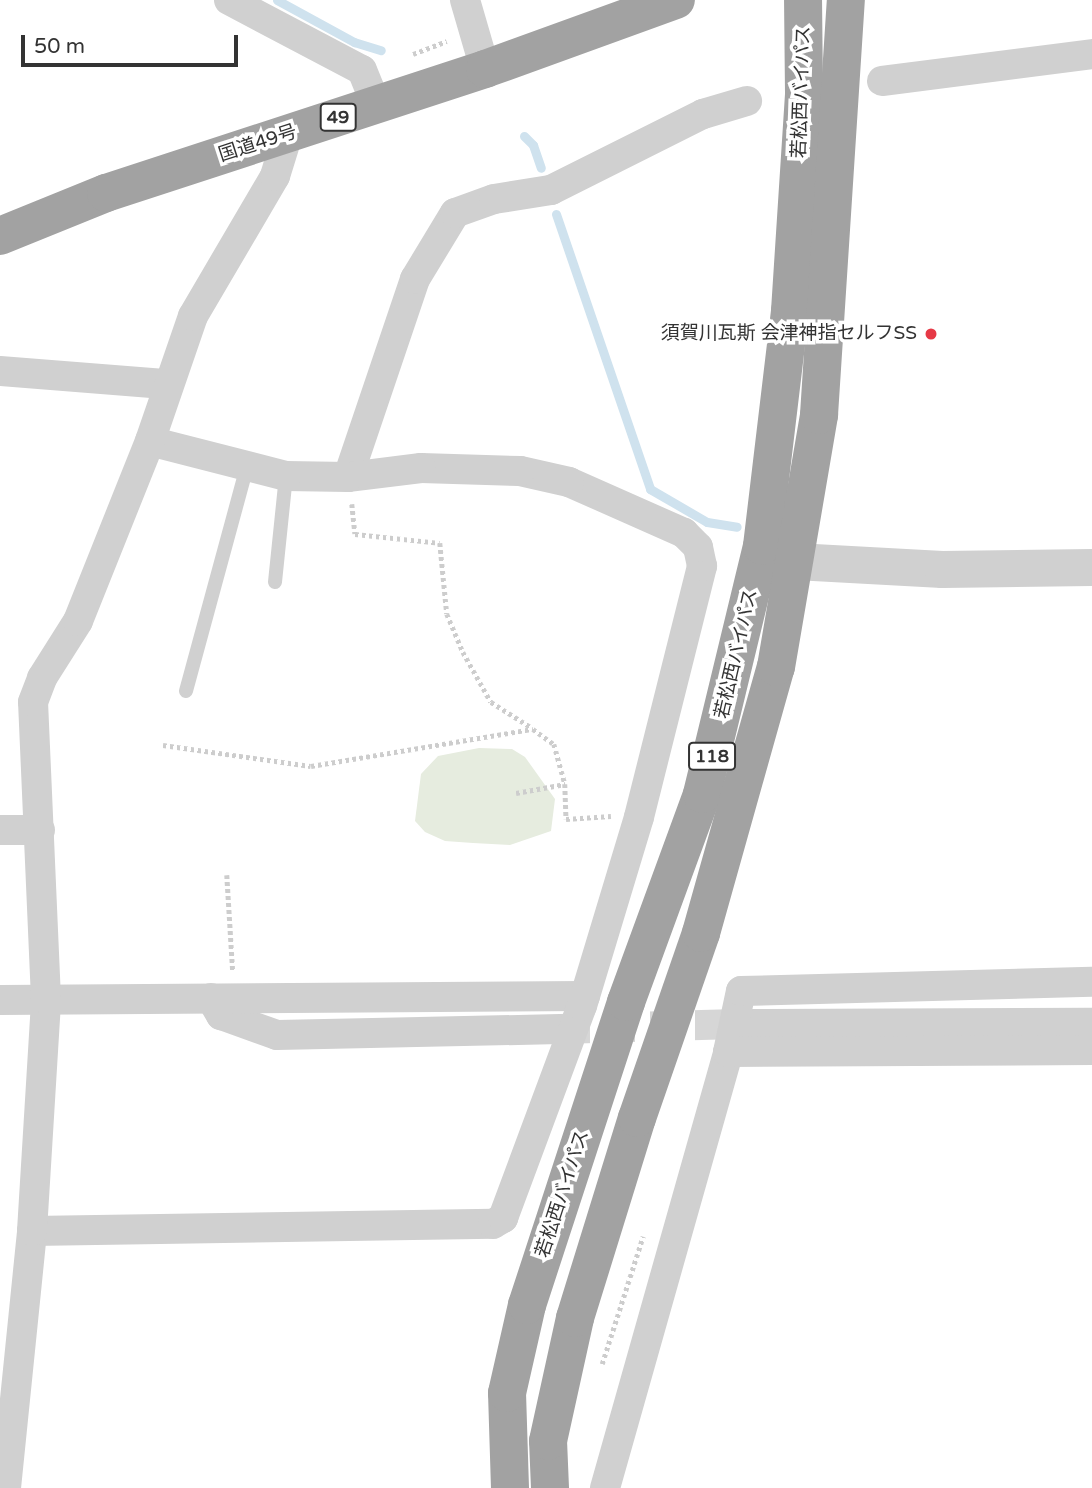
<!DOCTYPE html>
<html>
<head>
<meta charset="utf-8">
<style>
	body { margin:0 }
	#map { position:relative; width:1092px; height:1488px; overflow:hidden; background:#fff; font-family:"Varela Round","Noto Sans JP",sans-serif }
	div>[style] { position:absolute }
	.green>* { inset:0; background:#e6ecdf }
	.stream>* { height:9px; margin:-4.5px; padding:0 4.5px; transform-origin:4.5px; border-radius:4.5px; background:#cfe2ee }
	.minor-tunnel>* { height:30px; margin-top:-15px; transform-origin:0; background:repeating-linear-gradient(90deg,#d6d6d6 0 30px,transparent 0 45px) }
	.path>* { height:4.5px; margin-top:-2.25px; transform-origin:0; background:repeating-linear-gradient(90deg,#cdcdcd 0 3.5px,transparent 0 7px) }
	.service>* { height:14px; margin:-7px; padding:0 7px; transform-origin:7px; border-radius:7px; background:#d0d0d0 }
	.minor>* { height:30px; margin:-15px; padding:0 15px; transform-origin:15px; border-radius:15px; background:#d0d0d0 }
	.tertiary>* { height:37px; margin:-18.5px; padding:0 18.5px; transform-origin:18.5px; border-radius:18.5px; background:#d0d0d0 }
	.trunk>* { height:38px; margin:-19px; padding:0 19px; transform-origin:19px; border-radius:19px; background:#a2a2a2 }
	.dots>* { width:19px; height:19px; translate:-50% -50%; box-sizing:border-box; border:4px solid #fff; border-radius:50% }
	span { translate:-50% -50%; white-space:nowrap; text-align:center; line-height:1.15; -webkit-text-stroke:7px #fff; paint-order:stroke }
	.shield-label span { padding:2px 5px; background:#fff; border:2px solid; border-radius:5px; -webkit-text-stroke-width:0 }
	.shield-label { font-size:18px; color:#333; font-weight:700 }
	.street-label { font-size:19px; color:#333 }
	.poi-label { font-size:19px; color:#333 }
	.right { translate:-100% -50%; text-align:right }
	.scale { position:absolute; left:21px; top:35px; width:217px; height:32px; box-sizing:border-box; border:4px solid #333; border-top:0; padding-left:9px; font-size:21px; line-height:24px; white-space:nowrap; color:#333; -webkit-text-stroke:5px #fff; paint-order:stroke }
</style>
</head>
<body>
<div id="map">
	<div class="green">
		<div style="clip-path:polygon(479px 748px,512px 749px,525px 757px,555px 799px,551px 831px,510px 845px,473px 843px,445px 841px,425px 832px,415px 821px,421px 774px,438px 756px)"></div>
	</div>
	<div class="stream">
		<div style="left:277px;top:0;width:88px;rotate:28.6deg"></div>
		<div style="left:354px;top:42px;width:28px;rotate:17deg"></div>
		<div style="left:524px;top:136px;width:13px;rotate:45deg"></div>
		<div style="left:533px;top:145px;width:24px;rotate:71deg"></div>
		<div style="left:556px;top:214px;width:291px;rotate:71.1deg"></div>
		<div style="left:650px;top:489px;width:66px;rotate:30.1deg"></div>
		<div style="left:707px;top:522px;width:30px;rotate:9deg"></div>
	</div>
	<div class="minor-tunnel">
		<div style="left:560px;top:1029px;width:177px;rotate:-1.6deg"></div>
	</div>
	<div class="path">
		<div style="left:413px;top:54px;width:36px;rotate:-21deg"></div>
		<div style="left:352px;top:504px;width:30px;rotate:84deg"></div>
		<div style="left:355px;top:534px;width:85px;rotate:6deg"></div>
		<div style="left:440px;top:543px;width:71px;rotate:84.4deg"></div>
		<div style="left:447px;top:614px;width:41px;rotate:67.2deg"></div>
		<div style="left:463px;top:652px;width:57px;rotate:60.8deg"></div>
		<div style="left:491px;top:702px;width:49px;rotate:32.4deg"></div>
		<div style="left:163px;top:745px;width:149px;rotate:8.1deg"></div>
		<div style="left:311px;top:766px;width:225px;rotate:-9.5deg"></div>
		<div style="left:533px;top:729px;width:26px;rotate:36deg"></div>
		<div style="left:554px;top:744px;width:41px;rotate:74.6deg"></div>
		<div style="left:565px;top:784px;width:35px;rotate:88deg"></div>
		<div style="left:566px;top:819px;width:45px;rotate:-3.8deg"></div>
		<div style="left:516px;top:793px;width:50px;rotate:-10.4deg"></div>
		<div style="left:227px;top:875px;width:97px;rotate:86.5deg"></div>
		<div style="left:602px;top:1364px;width:134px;rotate:-72.2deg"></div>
	</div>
	<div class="service">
		<div style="left:275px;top:582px;width:107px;rotate:-84.1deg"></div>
		<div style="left:186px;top:691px;width:233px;rotate:-74.8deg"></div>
	</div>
	<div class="minor">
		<div style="left:229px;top:0;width:150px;rotate:27.8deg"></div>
		<div style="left:362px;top:70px;width:38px;rotate:68deg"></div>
		<div style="left:465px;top:0;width:72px;rotate:73.8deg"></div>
		<div style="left:882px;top:81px;width:212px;rotate:-7.3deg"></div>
		<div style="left:0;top:371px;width:168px;rotate:4.5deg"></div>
		<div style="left:348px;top:477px;width:209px;rotate:-71.3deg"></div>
		<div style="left:415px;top:279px;width:77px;rotate:-58.8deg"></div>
		<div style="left:455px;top:213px;width:41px;rotate:-19.7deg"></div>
		<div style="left:494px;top:199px;width:58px;rotate:-9deg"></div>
		<div style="left:551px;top:190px;width:170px;rotate:-26.6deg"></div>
		<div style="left:703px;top:114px;width:46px;rotate:-16.5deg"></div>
		<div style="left:0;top:830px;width:40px"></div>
		<div style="left:211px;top:998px;width:20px;rotate:60deg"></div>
		<div style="left:221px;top:1015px;width:59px;rotate:19.7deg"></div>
		<div style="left:277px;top:1035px;width:283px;rotate:-1.2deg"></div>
		<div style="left:0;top:1000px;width:585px;rotate:-0.39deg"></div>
		<div style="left:737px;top:1024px;width:355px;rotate:-0.2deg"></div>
		<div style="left:728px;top:1052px;width:62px;rotate:-78deg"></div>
		<div style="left:741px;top:991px;width:351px;rotate:-1.5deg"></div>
		<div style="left:32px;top:1231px;width:461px;rotate:-0.9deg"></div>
		<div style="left:493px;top:1224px;width:12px;rotate:-31deg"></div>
		<div style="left:503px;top:1218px;width:226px;rotate:-69.6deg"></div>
		<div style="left:582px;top:1006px;width:197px;rotate:-73.2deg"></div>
		<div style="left:639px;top:817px;width:259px;rotate:-75.9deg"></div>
		<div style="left:702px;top:566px;width:19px;rotate:-102deg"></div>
		<div style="left:698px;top:547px;width:20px;rotate:-135deg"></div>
		<div style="left:684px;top:533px;width:126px;rotate:-156.1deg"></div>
		<div style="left:569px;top:482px;width:50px;rotate:-167.3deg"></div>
		<div style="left:520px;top:471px;width:99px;rotate:-178.3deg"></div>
		<div style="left:421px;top:468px;width:74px;rotate:173deg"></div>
		<div style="left:348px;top:477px;width:62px;rotate:-179.1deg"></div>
		<div style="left:286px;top:476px;width:140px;rotate:-165.6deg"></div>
		<div style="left:6px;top:1488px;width:258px;rotate:-84.2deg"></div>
		<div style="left:32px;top:1231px;width:232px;rotate:-86.5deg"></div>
		<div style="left:46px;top:999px;width:297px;rotate:-92.5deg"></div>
		<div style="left:33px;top:702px;width:26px;rotate:-69deg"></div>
		<div style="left:42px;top:678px;width:67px;rotate:-57.7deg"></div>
		<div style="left:78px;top:621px;width:194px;rotate:-68.2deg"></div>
		<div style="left:150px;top:441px;width:132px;rotate:-71deg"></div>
		<div style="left:193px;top:316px;width:162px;rotate:-59.6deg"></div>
		<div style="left:275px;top:176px;width:44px;rotate:-72.8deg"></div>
		<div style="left:605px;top:1488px;width:453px;rotate:-74.2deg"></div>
		<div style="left:728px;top:1052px;width:364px;rotate:-0.3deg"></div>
	</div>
	<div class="tertiary">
		<div style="left:795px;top:561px;width:147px;rotate:3.1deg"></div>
		<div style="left:942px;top:569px;width:150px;rotate:-0.8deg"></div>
	</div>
	<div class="trunk">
		<div style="left:0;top:236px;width:114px;rotate:-22.1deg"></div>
		<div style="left:106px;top:193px;width:399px;rotate:-18.1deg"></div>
		<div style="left:485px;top:69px;width:203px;rotate:-19.9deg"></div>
		<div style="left:510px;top:1488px;width:95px;rotate:-91.8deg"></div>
		<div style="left:507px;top:1393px;width:90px;rotate:-77.2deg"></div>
		<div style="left:527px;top:1305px;width:319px;rotate:-71.9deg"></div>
		<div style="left:626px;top:1002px;width:221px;rotate:-69.9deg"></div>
		<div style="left:702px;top:794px;width:255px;rotate:-76.4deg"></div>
		<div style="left:762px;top:546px;width:237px;rotate:-83.2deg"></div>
		<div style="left:790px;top:311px;width:219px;rotate:-86.3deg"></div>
		<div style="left:804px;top:92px;width:92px;rotate:-90.6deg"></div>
		<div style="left:550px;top:1488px;width:47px;rotate:-92.4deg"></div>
		<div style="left:548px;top:1441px;width:126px;rotate:-77.6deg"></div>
		<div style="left:575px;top:1318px;width:209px;rotate:-72.8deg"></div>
		<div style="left:637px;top:1118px;width:196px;rotate:-70.9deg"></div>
		<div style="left:701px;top:933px;width:276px;rotate:-74.3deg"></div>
		<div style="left:776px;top:667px;width:256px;rotate:-80.3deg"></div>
		<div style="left:819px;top:415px;width:416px;rotate:-86.3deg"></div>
	</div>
	<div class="dots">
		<div style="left:931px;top:334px;background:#e63946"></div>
	</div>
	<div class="shield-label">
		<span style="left:338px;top:117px">49</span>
		<span style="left:712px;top:756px">118</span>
	</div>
	<div class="street-label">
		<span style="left:802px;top:92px;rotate:-88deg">若松西バイパス</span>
		<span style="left:258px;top:144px;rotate:-18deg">国道49号</span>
		<span style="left:737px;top:654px;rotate:-77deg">若松西バイパス</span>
		<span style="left:563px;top:1194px;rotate:-72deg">若松西バイパス</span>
	</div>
	<div class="poi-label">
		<span class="right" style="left:917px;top:334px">須賀川瓦斯 会津神指セルフSS</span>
	</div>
	<div class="scale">50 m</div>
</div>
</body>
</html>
